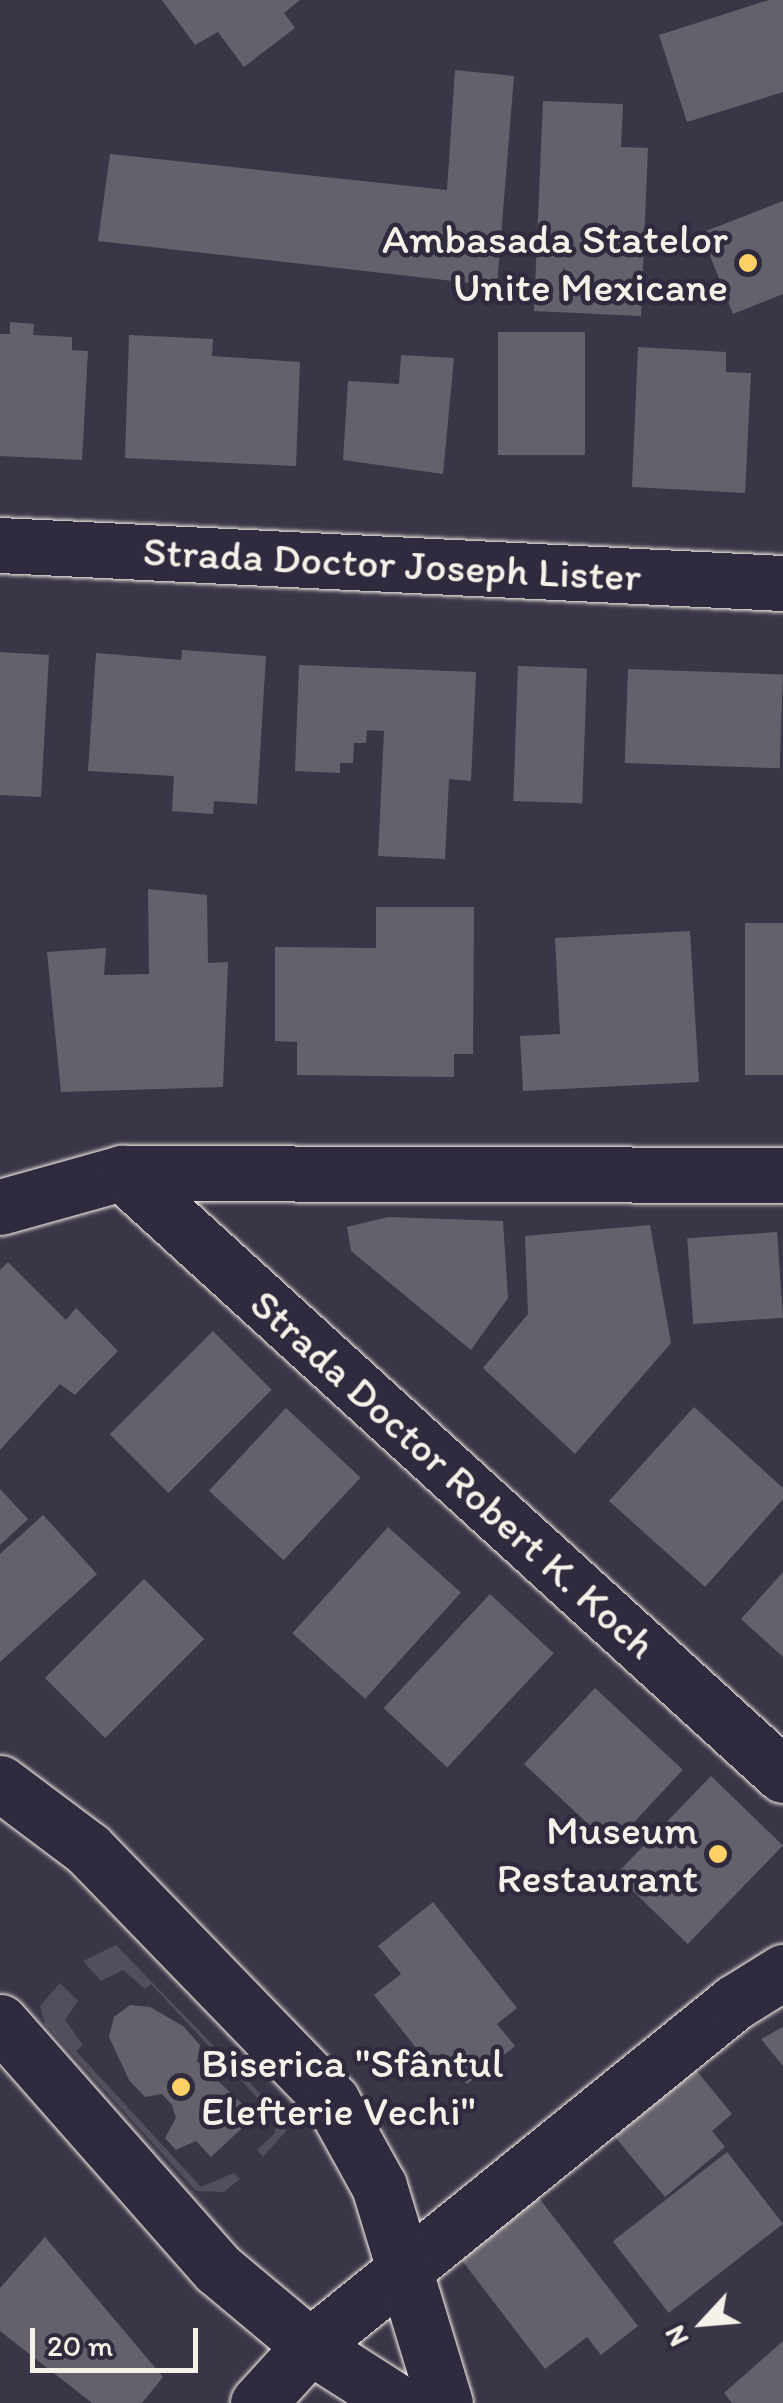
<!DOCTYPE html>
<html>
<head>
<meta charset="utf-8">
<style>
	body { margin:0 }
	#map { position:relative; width:783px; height:2403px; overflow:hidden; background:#3b3647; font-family:Itim,sans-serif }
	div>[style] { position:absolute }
	.green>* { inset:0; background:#534e5c }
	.building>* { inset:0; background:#65616c; transform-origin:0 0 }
	.roads { filter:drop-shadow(0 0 2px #f4f1e8) drop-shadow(0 0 2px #f4f1e8) }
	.minor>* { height:55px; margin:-27.5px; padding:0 27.5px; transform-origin:27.5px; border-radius:27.5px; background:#2f2a3d }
	.tertiary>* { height:55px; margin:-27.5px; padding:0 27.5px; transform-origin:27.5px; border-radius:27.5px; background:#2f2a3d }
	.dots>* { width:28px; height:28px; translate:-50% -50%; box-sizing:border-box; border:5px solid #2f2a3d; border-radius:50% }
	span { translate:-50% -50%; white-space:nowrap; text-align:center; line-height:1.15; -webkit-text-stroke:9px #2f2a3d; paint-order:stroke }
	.poi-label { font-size:42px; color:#f4f1e8 }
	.right { translate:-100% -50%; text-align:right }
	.left { translate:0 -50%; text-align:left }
	.street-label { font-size:42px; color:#f4f1e8 }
	.north { position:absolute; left:653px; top:2273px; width:100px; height:100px; -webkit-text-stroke:8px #2f2a3d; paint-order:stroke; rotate:244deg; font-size:28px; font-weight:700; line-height:40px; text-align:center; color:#f4f1e8 }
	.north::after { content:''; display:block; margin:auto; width:35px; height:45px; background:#f4f1e8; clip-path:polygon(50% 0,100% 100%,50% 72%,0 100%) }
	.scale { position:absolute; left:30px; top:2328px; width:168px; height:45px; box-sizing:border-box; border:5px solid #f4f1e8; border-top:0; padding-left:12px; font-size:30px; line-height:35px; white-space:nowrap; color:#f4f1e8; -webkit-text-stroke:8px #2f2a3d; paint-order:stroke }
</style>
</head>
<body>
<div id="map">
	<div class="green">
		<div style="clip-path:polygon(116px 1945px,279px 2113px,286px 2131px,263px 2157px,257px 2150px,275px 2133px,276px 2118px,151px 1984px,145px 1989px,123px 1970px,101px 1981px,83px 1961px)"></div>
		<div style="clip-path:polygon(60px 1983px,78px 2001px,65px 2020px,83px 2045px,76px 2051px,201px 2187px,234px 2173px,240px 2179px,224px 2192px,196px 2191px,45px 2024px,40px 2006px)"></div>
	</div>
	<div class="building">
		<div style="clip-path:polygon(162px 0,300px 0,284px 13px,295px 28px,244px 67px,218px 32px,195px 45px)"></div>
		<div style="clip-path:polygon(769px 0,783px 0,783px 92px,687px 122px,659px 35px)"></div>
		<div style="clip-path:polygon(455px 70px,514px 76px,497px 286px,98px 241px,110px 154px,447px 190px)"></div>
		<div style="clip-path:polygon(543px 101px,623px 104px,621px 147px,648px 148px,641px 316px,534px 311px)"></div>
		<div style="clip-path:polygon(783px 201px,783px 294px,733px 314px,701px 233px)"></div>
		<div style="clip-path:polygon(10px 322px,34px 324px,33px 335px,72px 337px,72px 350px,88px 351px,82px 460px,0 456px,0 334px,10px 334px)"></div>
		<div style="left:585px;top:332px;width:123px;height:87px;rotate:90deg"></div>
		<div style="clip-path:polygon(129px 335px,213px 339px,212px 356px,300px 362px,296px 466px,125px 458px)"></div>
		<div style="clip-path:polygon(638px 347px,726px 352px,726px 372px,751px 373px,745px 493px,632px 487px)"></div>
		<div style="clip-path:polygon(401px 355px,454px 358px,443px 474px,343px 460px,348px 381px,399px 384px)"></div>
		<div style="clip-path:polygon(182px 650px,266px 656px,257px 804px,214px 801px,213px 814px,172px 811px,174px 776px,88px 771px,96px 653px,181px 660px)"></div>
		<div style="clip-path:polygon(0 652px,49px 655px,41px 797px,0 795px)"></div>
		<div style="clip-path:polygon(299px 665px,476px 672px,471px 781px,449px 779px,445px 859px,378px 856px,384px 731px,367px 730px,366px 743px,354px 743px,353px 763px,340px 763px,340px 773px,295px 771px)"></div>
		<div style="left:518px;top:666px;width:69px;height:135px;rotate:2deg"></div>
		<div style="left:628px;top:669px;width:155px;height:94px;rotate:2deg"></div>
		<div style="clip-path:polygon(148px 889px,207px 895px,208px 963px,228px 962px,223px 1087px,61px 1092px,47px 952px,106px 948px,104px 975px,149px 974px)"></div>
		<div style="clip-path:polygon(376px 907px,474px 907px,473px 1054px,454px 1054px,454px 1077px,297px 1075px,297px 1042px,275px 1041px,275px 947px,376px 948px)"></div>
		<div style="left:783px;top:923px;width:152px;height:38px;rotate:90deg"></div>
		<div style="clip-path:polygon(690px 931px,699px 1082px,523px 1091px,520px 1036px,560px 1034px,555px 938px)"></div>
		<div style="clip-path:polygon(388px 1217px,503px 1221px,508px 1298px,471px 1350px,351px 1251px,347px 1227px)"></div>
		<div style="clip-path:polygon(650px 1225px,671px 1343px,575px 1454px,483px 1368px,528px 1314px,525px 1236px)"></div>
		<div style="left:777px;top:1232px;width:86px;height:90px;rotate:86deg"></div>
		<div style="clip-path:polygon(8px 1262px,66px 1320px,76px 1308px,118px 1351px,75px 1395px,60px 1384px,0 1450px,0 1270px)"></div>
		<div style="left:213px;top:1331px;width:83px;height:146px;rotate:45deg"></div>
		<div style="clip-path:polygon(694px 1407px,783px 1488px,783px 1499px,705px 1587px,609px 1501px)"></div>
		<div style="left:286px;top:1408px;width:102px;height:113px;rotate:43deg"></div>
		<div style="clip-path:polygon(0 1489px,28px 1519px,0 1545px)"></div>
		<div style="clip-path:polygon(43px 1515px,97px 1574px,0 1662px,0 1554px)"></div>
		<div style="left:388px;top:1527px;width:98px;height:143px;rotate:42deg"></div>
		<div style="clip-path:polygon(783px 1572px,783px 1657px,741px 1619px)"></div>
		<div style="left:144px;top:1579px;width:85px;height:140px;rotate:45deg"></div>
		<div style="left:490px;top:1594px;width:87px;height:156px;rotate:43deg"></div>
		<div style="left:595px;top:1688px;width:120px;height:104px;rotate:43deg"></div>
		<div style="left:711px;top:1776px;width:100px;height:137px;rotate:44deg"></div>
		<div style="clip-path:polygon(433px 1902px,517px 2008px,497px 2024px,515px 2046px,467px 2084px,442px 2053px,429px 2064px,374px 1995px,401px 1974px,378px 1946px)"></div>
		<div style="clip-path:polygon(130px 2005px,150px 2007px,183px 2026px,200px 2045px,197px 2061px,255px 2116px,211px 2157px,196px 2141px,176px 2150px,165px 2138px,176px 2118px,172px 2105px,162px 2094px,145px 2097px,129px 2080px,109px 2037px,114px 2017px)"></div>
		<div style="clip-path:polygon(783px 2027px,783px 2066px,761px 2039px)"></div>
		<div style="clip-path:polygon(696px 2070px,732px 2114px,712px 2131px,725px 2147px,665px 2197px,615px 2137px)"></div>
		<div style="left:727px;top:2152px;width:91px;height:145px;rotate:52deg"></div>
		<div style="clip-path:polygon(535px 2193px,638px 2326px,601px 2355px,587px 2337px,545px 2369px,457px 2254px)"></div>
		<div style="clip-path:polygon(45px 2237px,163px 2377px,142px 2403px,92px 2403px,0 2331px,0 2288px)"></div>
		<div style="clip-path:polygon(783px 2341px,783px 2403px,732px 2403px,724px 2393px)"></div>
	</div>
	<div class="roads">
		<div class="minor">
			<div style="left:0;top:545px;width:784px;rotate:2.78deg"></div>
			<div style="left:122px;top:1173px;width:894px;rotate:42.33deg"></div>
			<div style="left:0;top:1207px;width:127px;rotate:-15.6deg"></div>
			<div style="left:122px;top:1173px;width:661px;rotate:0.17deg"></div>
			<div style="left:258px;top:2403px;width:77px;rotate:-47.6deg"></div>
			<div style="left:310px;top:2346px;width:547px;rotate:-38.99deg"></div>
			<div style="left:735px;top:2002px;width:57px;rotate:-32deg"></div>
		</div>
		<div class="tertiary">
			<div style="left:0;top:1783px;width:110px;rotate:36.9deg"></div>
			<div style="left:88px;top:1849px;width:351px;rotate:45.9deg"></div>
			<div style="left:332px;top:2101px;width:97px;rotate:61.1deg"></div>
			<div style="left:379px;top:2186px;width:227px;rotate:73.1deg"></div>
			<div style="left:0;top:2022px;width:329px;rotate:48.6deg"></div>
			<div style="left:218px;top:2269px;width:120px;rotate:39.9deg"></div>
			<div style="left:310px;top:2346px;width:106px;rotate:32.6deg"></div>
		</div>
	</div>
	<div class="dots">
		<div style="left:748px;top:263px;background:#ffd166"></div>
		<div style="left:718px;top:1854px;background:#ffd166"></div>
		<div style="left:181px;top:2087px;background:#ffd166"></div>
	</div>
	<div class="poi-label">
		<span class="right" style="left:728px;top:263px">Ambasada Statelor<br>Unite Mexicane</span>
		<span class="right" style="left:698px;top:1854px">Museum<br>Restaurant</span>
		<span class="left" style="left:201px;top:2087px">Biserica "Sfântul<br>Elefterie Vechi"</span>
	</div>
	<div class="street-label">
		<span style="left:392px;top:564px;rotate:3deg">Strada Doctor Joseph Lister</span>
		<span style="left:453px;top:1474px;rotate:42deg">Strada Doctor Robert K. Koch</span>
	</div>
	<div class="north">N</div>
	<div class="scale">20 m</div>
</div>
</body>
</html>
